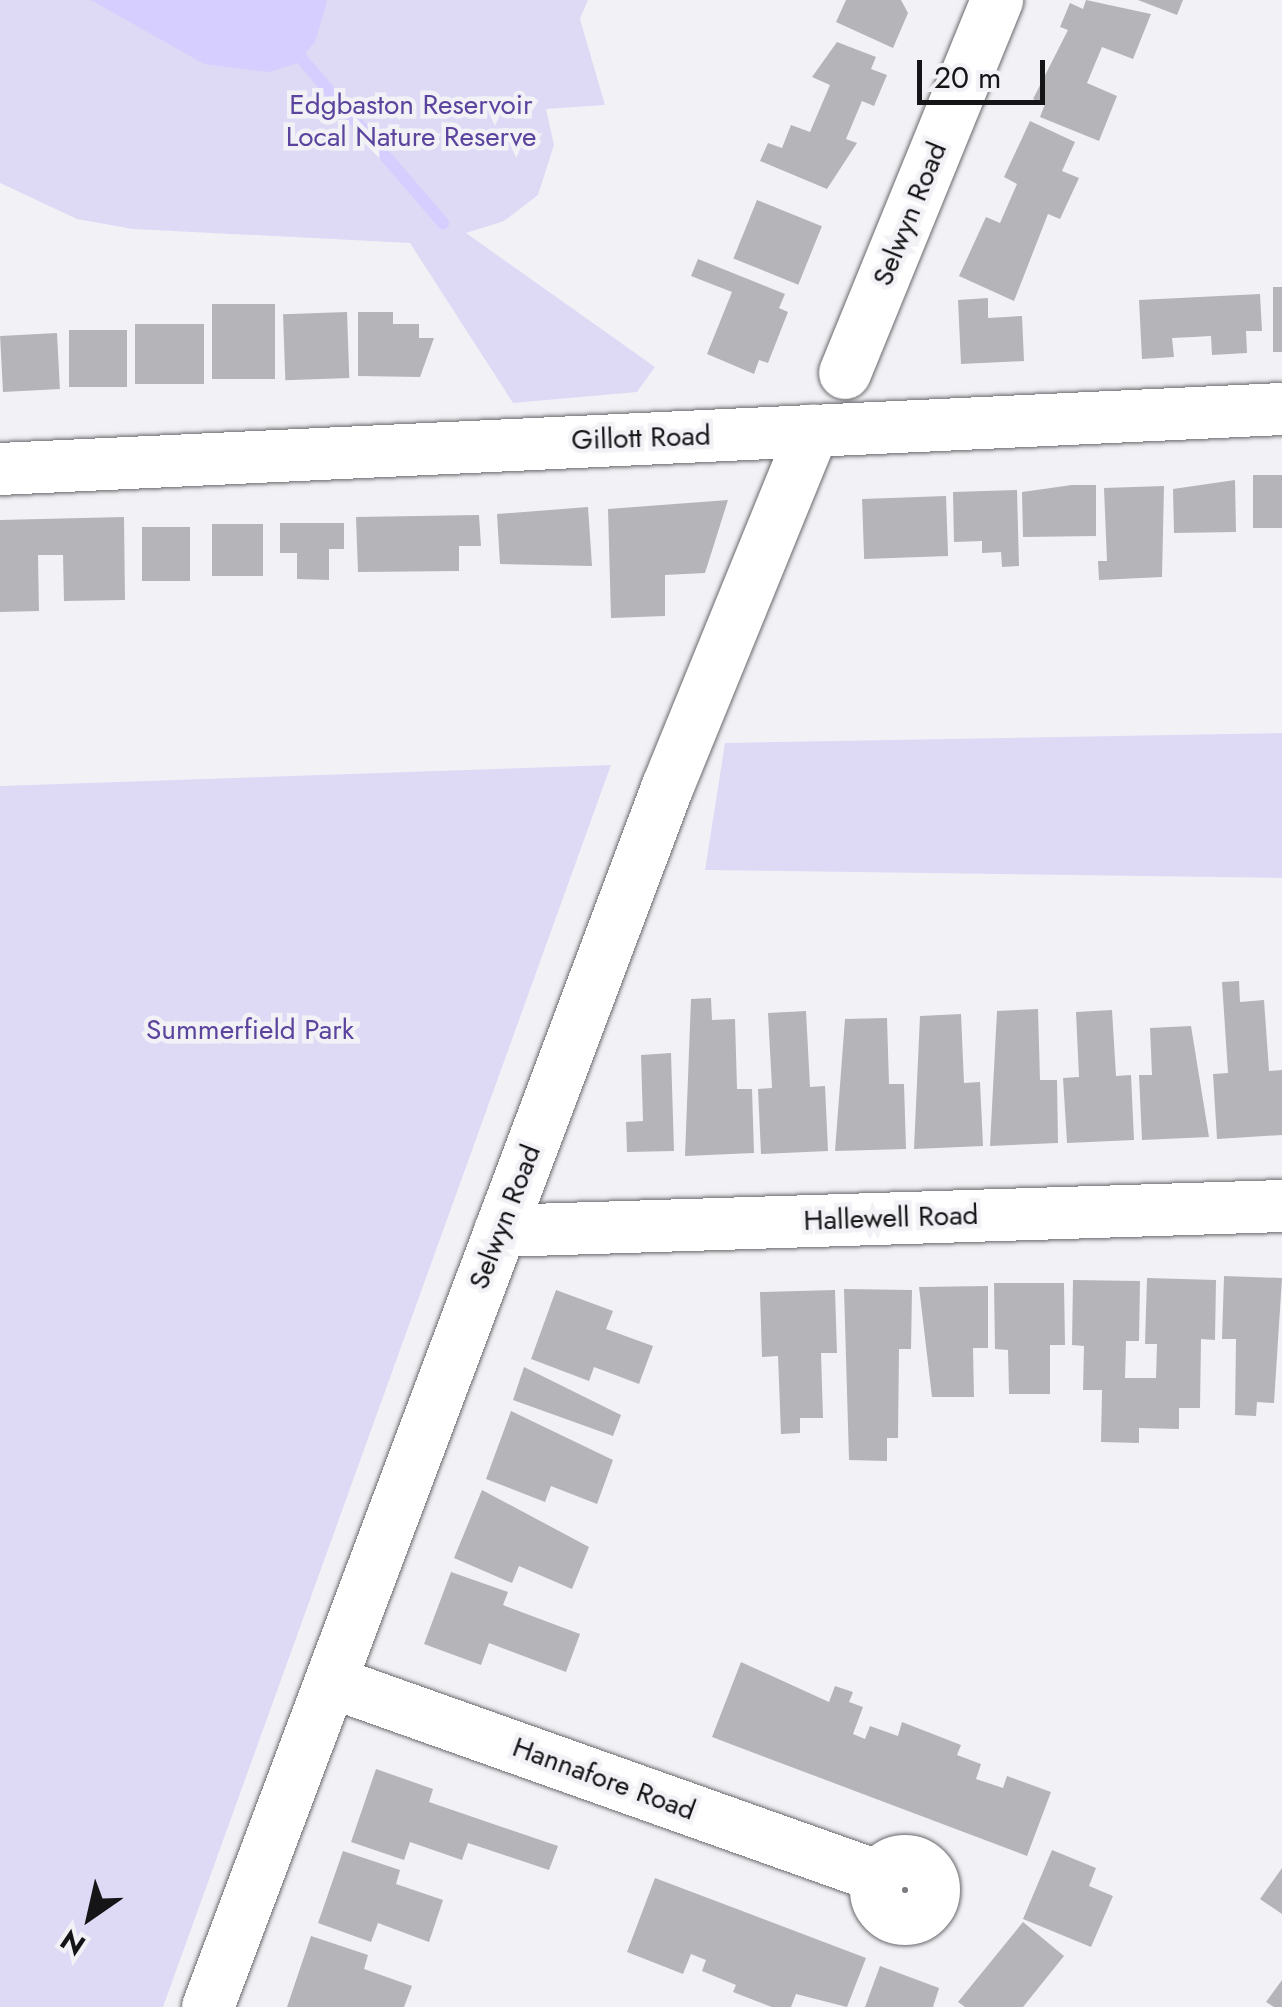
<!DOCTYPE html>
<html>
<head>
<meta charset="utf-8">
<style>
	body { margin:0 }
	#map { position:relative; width:1282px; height:2007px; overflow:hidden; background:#f2f2f6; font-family:Jost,sans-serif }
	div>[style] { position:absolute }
	.green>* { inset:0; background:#dedaf6 }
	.water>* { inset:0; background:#d5cefe }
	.stream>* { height:12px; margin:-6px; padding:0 6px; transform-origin:6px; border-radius:6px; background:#d5cefe }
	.building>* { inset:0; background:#b5b4b9; transform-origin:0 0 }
	.roads { filter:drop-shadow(0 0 2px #69696d) drop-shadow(0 0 2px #69696d) }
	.minor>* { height:52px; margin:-26px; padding:0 26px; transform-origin:26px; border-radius:26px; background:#fff }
	.minor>.ring { margin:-26px; padding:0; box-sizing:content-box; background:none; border:52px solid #fff; border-radius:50% }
	span { translate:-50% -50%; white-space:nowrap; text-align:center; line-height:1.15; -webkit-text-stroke:9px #f2f2f6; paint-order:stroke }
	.park-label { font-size:28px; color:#5b449e }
	.street-label { font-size:28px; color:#151517 }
	.north { position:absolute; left:40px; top:1867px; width:100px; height:100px; -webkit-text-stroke:8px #f2f2f6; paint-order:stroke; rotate:214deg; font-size:28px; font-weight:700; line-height:40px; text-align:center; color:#151517 }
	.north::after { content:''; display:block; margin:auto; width:35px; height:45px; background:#151517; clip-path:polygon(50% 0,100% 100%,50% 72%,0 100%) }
	.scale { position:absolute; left:917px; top:60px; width:128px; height:45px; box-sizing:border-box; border:5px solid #151517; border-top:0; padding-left:12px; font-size:30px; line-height:35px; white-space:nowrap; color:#151517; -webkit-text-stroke:8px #f2f2f6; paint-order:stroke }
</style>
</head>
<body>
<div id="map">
	<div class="green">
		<div style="clip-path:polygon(0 0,588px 0,580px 19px,605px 105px,546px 109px,554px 145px,538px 195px,504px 221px,466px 233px,655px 367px,637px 392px,513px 403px,410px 243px,133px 229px,77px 219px,0 183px)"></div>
		<div style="clip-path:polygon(1282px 733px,1282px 878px,705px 870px,725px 743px)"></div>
		<div style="clip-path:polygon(611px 765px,163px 2007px,0 2007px,0 786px)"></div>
	</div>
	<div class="water">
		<div style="clip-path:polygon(91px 0,326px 0,327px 2px,315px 42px,295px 64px,269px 72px,204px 64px)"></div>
	</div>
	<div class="stream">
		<div style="left:301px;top:58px;width:218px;rotate:49.3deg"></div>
	</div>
	<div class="building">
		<div style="clip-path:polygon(846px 0,901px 0,908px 13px,893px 48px,836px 22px)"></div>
		<div style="clip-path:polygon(1086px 0,1151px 14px,1133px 59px,1102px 47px,1087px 83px,1117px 96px,1099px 141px,1040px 117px,1045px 104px,1033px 99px,1068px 30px,1060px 27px,1070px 3px,1083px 9px)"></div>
		<div style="clip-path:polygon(1138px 0,1183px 0,1177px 15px)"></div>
		<div style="clip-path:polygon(837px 42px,876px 57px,871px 69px,887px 75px,874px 106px,862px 101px,846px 139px,857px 143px,827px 189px,760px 161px,768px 143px,782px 148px,791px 125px,810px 132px,830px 85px,812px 77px)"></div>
		<div style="clip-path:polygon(1030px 121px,1075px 142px,1062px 171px,1079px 178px,1060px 219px,1048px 214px,1014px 301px,959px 276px,986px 217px,1000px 223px,1017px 184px,1004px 177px)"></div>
		<div style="left:757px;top:200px;width:70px;height:63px;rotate:22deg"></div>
		<div style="clip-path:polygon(698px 259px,785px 294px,779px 308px,788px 312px,768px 363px,759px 360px,754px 374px,707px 354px,732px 292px,691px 276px)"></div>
		<div style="left:1273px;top:287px;width:9px;height:65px"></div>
		<div style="clip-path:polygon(1260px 294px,1262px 331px,1246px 331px,1247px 353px,1212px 355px,1211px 336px,1193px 337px,1172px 338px,1174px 357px,1142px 359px,1139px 300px)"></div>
		<div style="clip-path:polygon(988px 298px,988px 318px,1022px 316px,1024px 361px,961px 364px,958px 300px)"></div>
		<div style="left:212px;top:304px;width:63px;height:75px"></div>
		<div style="left:347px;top:312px;width:66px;height:64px;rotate:88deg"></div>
		<div style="clip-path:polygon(358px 312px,393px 312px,393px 324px,419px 324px,419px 338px,434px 338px,420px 377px,358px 376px)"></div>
		<div style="left:135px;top:324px;width:69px;height:60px"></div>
		<div style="left:69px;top:330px;width:58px;height:57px"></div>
		<div style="left:57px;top:333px;width:56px;height:57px;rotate:87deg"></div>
		<div style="left:1282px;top:475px;width:53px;height:29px;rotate:90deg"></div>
		<div style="clip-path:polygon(1235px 480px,1236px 532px,1174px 533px,1173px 489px)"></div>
		<div style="clip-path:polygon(1072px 485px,1096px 485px,1096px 536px,1023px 537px,1022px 492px)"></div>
		<div style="clip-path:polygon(1164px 486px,1162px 577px,1099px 580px,1098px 561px,1107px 561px,1104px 488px)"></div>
		<div style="clip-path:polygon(1017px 490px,1019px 566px,1002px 567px,1001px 552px,982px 553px,982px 541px,954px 542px,953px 492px)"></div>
		<div style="left:946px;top:496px;width:60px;height:84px;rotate:88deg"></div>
		<div style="clip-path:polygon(728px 500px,705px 573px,665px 575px,665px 616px,611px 618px,608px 509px)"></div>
		<div style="clip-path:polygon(588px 507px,592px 566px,500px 564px,497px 514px)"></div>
		<div style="clip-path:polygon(479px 515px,481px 546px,459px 546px,459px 571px,358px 572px,356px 517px)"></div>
		<div style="clip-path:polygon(124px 517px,125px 600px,64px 601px,63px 555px,38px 555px,39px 611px,0 612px,0 520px)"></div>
		<div style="clip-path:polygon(280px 523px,344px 523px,344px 549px,329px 549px,329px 580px,297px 579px,297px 553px,280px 553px)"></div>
		<div style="left:212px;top:524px;width:51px;height:52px"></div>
		<div style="left:142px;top:527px;width:48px;height:54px"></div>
		<div style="clip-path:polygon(1239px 981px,1240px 1002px,1264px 1000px,1269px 1071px,1282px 1070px,1282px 1135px,1217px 1139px,1213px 1074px,1228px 1073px,1222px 982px)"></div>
		<div style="clip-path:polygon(711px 998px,712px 1020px,735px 1019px,737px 1089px,752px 1089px,754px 1153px,685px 1156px,691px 999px)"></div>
		<div style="clip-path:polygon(1038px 1009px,1040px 1080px,1057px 1080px,1058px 1143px,990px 1146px,997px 1011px)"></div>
		<div style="clip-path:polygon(1112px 1010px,1116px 1076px,1131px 1075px,1134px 1140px,1067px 1143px,1063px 1078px,1079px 1077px,1076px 1012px)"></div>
		<div style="clip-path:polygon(806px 1011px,810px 1087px,825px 1086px,828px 1151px,761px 1154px,758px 1089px,772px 1088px,768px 1013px)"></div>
		<div style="clip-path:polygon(961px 1014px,964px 1083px,980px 1082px,983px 1146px,914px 1149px,920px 1016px)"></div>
		<div style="clip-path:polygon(887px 1018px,889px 1084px,904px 1084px,906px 1149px,835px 1151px,845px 1019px)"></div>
		<div style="clip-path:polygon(1191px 1026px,1209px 1137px,1142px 1140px,1139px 1075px,1152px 1075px,1150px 1028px)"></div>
		<div style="clip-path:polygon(671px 1053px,674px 1151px,627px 1152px,626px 1122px,643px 1121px,641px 1055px)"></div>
		<div style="clip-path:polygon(1224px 1276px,1282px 1278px,1274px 1403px,1257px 1402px,1256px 1416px,1235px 1415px,1236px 1339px,1222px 1339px)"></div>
		<div style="clip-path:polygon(1147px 1278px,1216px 1280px,1215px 1340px,1201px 1339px,1200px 1408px,1179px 1408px,1179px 1429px,1139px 1428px,1139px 1443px,1101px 1442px,1102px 1390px,1083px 1390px,1084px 1346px,1072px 1345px,1073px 1280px,1140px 1281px,1139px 1341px,1126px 1341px,1125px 1378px,1156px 1378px,1157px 1344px,1145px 1344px)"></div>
		<div style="clip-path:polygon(994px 1283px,1064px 1283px,1065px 1345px,1050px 1345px,1050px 1394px,1009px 1394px,1008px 1350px,995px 1349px)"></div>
		<div style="clip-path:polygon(988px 1286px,988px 1348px,973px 1348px,974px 1397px,932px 1397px,919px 1287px)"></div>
		<div style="clip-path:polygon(844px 1289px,912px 1290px,911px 1349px,899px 1349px,898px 1438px,887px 1438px,887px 1461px,849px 1460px)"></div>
		<div style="clip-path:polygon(556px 1290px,613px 1311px,606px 1329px,653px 1346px,639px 1384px,594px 1367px,589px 1381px,531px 1359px)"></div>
		<div style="clip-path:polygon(835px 1290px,837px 1353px,821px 1353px,823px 1418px,800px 1418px,800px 1433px,781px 1434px,778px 1356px,762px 1357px,760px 1292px)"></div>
		<div style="clip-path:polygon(524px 1367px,621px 1415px,613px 1436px,513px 1400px)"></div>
		<div style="clip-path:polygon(511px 1411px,613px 1460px,597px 1504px,551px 1486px,545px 1502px,486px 1479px)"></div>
		<div style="clip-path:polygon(482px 1490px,589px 1547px,572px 1589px,519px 1566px,512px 1583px,454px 1558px)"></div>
		<div style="clip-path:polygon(451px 1572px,508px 1592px,503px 1605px,580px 1634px,566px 1672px,489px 1643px,481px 1665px,424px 1644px)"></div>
		<div style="clip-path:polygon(741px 1662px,829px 1702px,835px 1686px,853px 1692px,849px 1702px,863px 1707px,853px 1734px,865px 1739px,870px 1726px,898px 1736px,902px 1722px,961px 1745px,957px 1755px,981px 1764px,976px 1779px,1003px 1788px,1007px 1776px,1051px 1792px,1027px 1856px,712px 1737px)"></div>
		<div style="clip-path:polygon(376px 1769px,433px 1789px,429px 1802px,558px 1846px,549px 1870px,468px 1843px,462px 1860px,410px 1842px,404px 1860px,351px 1842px)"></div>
		<div style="clip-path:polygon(1052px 1850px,1096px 1868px,1089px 1886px,1113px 1896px,1091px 1947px,1023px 1919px)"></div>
		<div style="clip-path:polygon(343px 1851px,400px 1870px,396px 1884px,443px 1900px,429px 1942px,378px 1923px,371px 1942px,318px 1923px)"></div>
		<div style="clip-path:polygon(1282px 1868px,1282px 1914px,1260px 1899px)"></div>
		<div style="clip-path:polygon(655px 1878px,866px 1958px,847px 2007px,796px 1994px,791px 2007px,772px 2007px,733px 1992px,736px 1985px,702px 1971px,706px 1960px,691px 1954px,683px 1974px,627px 1952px)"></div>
		<div style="clip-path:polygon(1023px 1922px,1064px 1956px,1023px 2007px,965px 2007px,958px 2002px)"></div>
		<div style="clip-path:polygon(311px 1936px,368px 1955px,364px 1969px,412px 1986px,404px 2007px,287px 2007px)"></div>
		<div style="clip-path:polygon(880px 1966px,939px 1988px,933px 2007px,865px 2007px)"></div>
		<div style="clip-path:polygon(1282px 1980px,1282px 2007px,1274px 2007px,1266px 2002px)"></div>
	</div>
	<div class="roads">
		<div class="minor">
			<div style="left:845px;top:373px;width:403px;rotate:-67.8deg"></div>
			<div style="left:0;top:469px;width:1283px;rotate:-2.68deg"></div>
			<div style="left:500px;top:1231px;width:782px;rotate:-1.83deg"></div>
			<div style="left:331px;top:1682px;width:579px;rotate:19.56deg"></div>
			<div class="ring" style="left:876px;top:1861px;width:6px;height:6px"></div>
			<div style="left:208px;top:2007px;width:1305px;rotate:-69.36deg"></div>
			<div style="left:668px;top:786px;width:384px;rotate:-67.8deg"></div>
		</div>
	</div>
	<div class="park-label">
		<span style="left:411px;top:121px">Edgbaston Reservoir<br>Local Nature Reserve</span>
		<span style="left:250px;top:1030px">Summerfield Park</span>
	</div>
	<div class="street-label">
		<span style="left:910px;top:214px;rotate:-68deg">Selwyn Road</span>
		<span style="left:641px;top:438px;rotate:-2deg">Gillott Road</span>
		<span style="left:505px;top:1217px;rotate:-69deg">Selwyn Road</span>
		<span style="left:891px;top:1218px;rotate:-2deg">Hallewell Road</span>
		<span style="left:604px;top:1779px;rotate:20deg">Hannafore Road</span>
	</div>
	<div class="north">N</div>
	<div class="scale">20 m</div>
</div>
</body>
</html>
